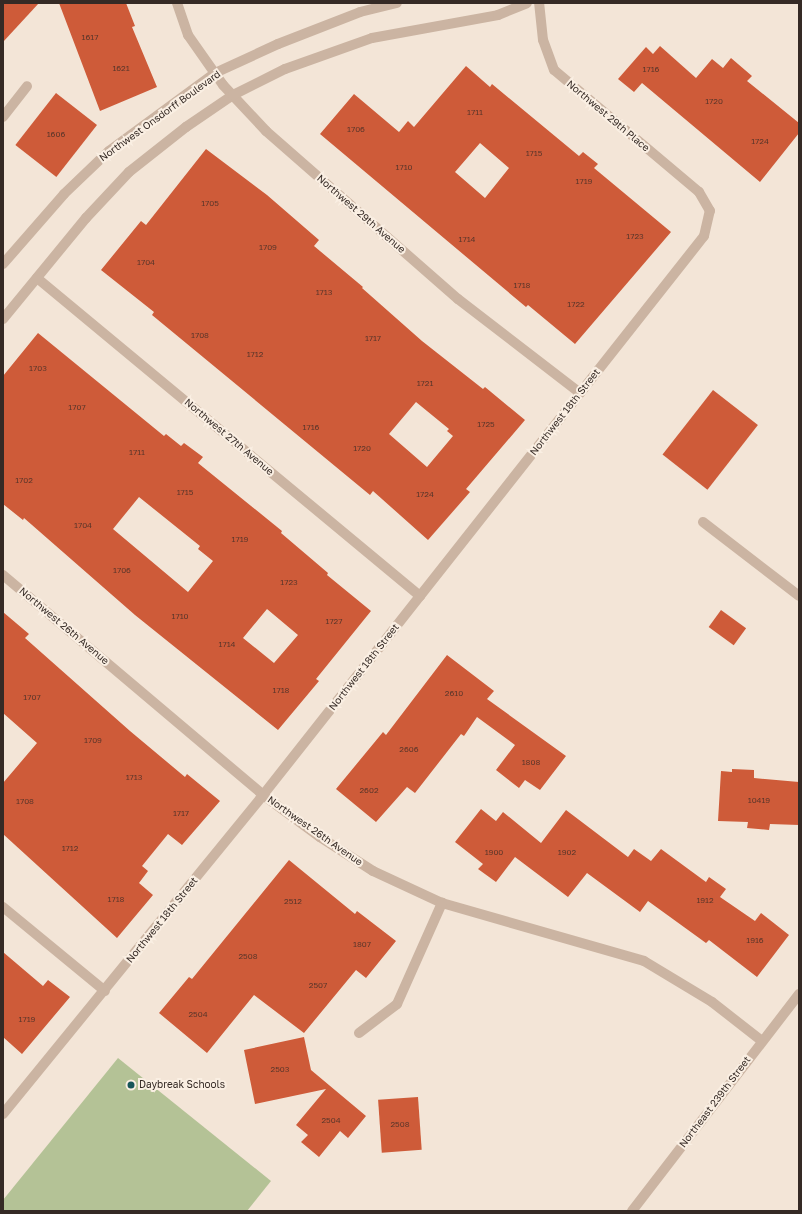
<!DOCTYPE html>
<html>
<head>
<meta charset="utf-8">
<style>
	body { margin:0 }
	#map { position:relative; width:802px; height:1214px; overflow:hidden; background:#f3e5d7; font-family:"Golos Text",sans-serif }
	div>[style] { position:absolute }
	.green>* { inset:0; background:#b4c296 }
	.building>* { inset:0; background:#ce5b39; transform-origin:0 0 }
	.minor>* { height:10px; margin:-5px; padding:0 5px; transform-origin:5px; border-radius:5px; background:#cbb4a2 }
	.dots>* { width:11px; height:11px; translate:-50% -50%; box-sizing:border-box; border:2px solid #faefe3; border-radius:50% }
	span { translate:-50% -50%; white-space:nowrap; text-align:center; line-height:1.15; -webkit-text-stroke:4px #faefe3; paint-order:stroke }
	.number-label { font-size:8px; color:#5b362a }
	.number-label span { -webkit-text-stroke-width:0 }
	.street-label { font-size:10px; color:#352a25 }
	.poi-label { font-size:10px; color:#352a25 }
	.left { translate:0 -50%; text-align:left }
	.frame { position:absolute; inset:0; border:4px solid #352a25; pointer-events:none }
</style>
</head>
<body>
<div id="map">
	<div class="green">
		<div style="clip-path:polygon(118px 1058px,271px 1181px,247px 1211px,3px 1211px,3px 1200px)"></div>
	</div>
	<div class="building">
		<div style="clip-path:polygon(3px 3px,39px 3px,3px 42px)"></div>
		<div style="clip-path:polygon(59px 3px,126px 3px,135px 26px,132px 27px,157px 87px,100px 111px)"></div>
		<div style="clip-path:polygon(660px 46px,696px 78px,712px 59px,723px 68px,731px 58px,752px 76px,747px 81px,799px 123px,799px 133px,760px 182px,642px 83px,634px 92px,618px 79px,646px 47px,653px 54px)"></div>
		<div style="clip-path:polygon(evenodd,466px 66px,490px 87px,492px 84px,579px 156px,583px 152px,598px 164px,594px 168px,671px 232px,575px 344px,528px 305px,526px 307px,320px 134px,354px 94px,399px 132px,408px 121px,414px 127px,466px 66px,480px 143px,509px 168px,485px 198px,455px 172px,480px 143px)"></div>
		<div style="left:56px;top:93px;width:52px;height:66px;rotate:38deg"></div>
		<div style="clip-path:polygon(evenodd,206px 149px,267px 195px,319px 240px,314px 246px,363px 287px,362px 288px,422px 341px,483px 389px,485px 387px,525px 420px,466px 489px,470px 492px,428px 540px,373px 491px,370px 495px,152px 315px,154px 312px,101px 270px,141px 221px,146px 225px,206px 149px,416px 402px,449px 429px,447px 431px,453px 436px,427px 467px,389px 434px,416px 402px)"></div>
		<div style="clip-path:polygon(evenodd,38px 333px,164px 436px,166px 434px,181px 446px,184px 443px,203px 457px,198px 463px,282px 531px,281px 533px,328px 573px,327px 575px,371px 611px,316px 679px,319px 681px,278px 730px,135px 615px,24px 518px,23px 520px,3px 504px,3px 376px,38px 333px,139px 497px,200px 546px,198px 549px,213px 561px,188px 592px,113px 529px,139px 497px,38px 333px,267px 609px,298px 635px,274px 663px,243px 638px,267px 609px)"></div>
		<div style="left:713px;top:390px;width:57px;height:82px;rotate:38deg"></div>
		<div style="left:721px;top:610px;width:31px;height:21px;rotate:36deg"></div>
		<div style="clip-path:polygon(3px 612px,29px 634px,25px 638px,130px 731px,185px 777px,187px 774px,220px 801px,182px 845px,168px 834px,142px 866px,148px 871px,139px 883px,153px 895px,117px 938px,3px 834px,3px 783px,37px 743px,3px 713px)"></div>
		<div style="clip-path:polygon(447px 655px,494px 691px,487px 699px,566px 756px,540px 790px,525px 780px,519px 788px,496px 770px,515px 745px,477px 717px,464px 736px,461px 734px,415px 793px,407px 787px,376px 822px,336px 789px,383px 732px,386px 735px)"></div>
		<div style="clip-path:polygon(732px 769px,754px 770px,754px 778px,799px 782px,799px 825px,770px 824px,769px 830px,747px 828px,748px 822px,718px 821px,721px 771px,732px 772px)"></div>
		<div style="clip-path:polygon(481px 809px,496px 821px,503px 812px,541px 843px,566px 810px,628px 857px,634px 849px,651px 861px,661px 849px,706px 882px,709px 877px,726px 889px,720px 897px,755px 921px,761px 913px,789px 935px,757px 977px,709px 940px,706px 943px,648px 901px,640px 912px,587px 873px,568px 897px,515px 857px,496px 882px,478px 869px,483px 864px,455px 842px)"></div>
		<div style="clip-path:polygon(289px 860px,355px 914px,357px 911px,396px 941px,366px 978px,356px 970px,304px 1033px,254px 995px,207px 1053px,159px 1013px,189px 977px,192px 979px)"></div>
		<div style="clip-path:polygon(3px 952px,43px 986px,48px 980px,70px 997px,22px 1054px,3px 1037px)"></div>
		<div style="clip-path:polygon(304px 1037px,311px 1070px,366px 1116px,348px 1138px,340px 1131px,319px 1157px,301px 1142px,308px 1135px,296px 1125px,326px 1089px,255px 1104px,244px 1050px)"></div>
		<div style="left:418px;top:1097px;width:53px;height:40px;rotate:86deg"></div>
	</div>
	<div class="minor">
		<div style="left:177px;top:3px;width:34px;rotate:71deg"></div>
		<div style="left:188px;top:35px;width:61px;rotate:55deg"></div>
		<div style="left:223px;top:85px;width:63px;rotate:46.9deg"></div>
		<div style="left:266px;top:131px;width:255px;rotate:41.2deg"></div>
		<div style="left:458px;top:299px;width:154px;rotate:37.6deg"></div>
		<div style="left:3px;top:117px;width:39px;rotate:-52deg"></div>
		<div style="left:3px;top:264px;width:93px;rotate:-48.9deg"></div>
		<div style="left:64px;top:194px;width:62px;rotate:-43.7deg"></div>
		<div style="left:109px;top:151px;width:132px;rotate:-36.3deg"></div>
		<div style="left:215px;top:73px;width:69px;rotate:-24.7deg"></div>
		<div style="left:278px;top:44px;width:88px;rotate:-21.3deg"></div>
		<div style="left:360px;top:12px;width:38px;rotate:-14deg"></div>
		<div style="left:37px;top:278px;width:498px;rotate:39.7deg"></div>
		<div style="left:3px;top:319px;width:131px;rotate:-50.6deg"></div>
		<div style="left:86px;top:218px;width:63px;rotate:-46.9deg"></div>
		<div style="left:129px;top:172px;width:73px;rotate:-38.3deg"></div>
		<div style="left:186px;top:127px;width:57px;rotate:-34.2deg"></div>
		<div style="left:233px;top:95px;width:58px;rotate:-26.6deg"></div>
		<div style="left:285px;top:69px;width:92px;rotate:-19.6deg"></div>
		<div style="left:372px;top:38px;width:128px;rotate:-10.3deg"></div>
		<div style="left:498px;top:15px;width:31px;rotate:-22deg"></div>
		<div style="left:703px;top:522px;width:121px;rotate:37.6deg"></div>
		<div style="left:3px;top:575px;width:341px;rotate:40.2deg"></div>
		<div style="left:263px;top:795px;width:71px;rotate:36.4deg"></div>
		<div style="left:320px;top:837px;width:63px;rotate:32.7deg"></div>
		<div style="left:373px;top:871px;width:76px;rotate:24.9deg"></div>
		<div style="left:442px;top:903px;width:210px;rotate:16deg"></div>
		<div style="left:644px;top:961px;width:79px;rotate:31.1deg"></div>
		<div style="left:712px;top:1002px;width:63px;rotate:38deg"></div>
		<div style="left:3px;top:907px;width:132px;rotate:39.5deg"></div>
		<div style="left:359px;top:1033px;width:48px;rotate:-37.3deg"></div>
		<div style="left:397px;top:1004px;width:111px;rotate:-66deg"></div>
		<div style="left:3px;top:1114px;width:412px;rotate:-50.8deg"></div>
		<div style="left:263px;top:795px;width:712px;rotate:-51.73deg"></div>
		<div style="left:704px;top:236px;width:26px;rotate:-77deg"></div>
		<div style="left:710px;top:211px;width:22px;rotate:-120deg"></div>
		<div style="left:699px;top:192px;width:189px;rotate:-139.9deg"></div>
		<div style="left:554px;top:70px;width:32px;rotate:-110deg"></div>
		<div style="left:543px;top:40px;width:37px;rotate:-96deg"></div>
		<div style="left:632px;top:1211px;width:274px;rotate:-52.4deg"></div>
	</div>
	<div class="dots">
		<div style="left:131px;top:1085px;background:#185659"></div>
	</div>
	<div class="number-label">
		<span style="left:90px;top:38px">1617</span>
		<span style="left:121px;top:69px">1621</span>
		<span style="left:651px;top:70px">1716</span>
		<span style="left:714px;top:102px">1720</span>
		<span style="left:475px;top:113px">1711</span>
		<span style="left:356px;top:130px">1706</span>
		<span style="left:56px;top:135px">1606</span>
		<span style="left:760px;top:142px">1724</span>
		<span style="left:534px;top:154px">1715</span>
		<span style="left:404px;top:168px">1710</span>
		<span style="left:584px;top:182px">1719</span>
		<span style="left:210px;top:204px">1705</span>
		<span style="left:635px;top:237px">1723</span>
		<span style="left:467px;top:240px">1714</span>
		<span style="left:268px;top:248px">1709</span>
		<span style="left:146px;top:263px">1704</span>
		<span style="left:522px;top:286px">1718</span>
		<span style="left:324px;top:293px">1713</span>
		<span style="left:576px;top:305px">1722</span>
		<span style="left:200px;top:336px">1708</span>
		<span style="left:373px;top:339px">1717</span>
		<span style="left:255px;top:355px">1712</span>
		<span style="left:38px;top:369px">1703</span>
		<span style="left:425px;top:384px">1721</span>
		<span style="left:77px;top:408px">1707</span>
		<span style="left:486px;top:425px">1725</span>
		<span style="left:311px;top:428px">1716</span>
		<span style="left:362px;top:449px">1720</span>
		<span style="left:137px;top:453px">1711</span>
		<span style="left:24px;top:481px">1702</span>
		<span style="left:185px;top:493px">1715</span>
		<span style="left:425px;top:495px">1724</span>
		<span style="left:83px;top:526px">1704</span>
		<span style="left:240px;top:540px">1719</span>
		<span style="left:122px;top:571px">1706</span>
		<span style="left:289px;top:583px">1723</span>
		<span style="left:180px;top:617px">1710</span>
		<span style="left:334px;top:622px">1727</span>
		<span style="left:227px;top:645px">1714</span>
		<span style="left:281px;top:691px">1718</span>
		<span style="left:454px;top:694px">2610</span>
		<span style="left:32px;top:698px">1707</span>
		<span style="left:93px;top:741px">1709</span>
		<span style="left:409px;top:750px">2606</span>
		<span style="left:531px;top:763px">1808</span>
		<span style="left:134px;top:778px">1713</span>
		<span style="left:369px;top:791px">2602</span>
		<span style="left:759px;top:801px">10419</span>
		<span style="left:25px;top:802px">1708</span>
		<span style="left:181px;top:814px">1717</span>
		<span style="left:70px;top:849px">1712</span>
		<span style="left:494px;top:853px">1900</span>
		<span style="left:567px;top:853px">1902</span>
		<span style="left:116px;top:900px">1718</span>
		<span style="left:705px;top:901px">1912</span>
		<span style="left:293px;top:902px">2512</span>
		<span style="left:755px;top:941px">1916</span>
		<span style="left:362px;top:945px">1807</span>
		<span style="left:248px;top:957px">2508</span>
		<span style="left:318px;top:986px">2507</span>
		<span style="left:198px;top:1015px">2504</span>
		<span style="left:27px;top:1020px">1719</span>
		<span style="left:280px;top:1070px">2503</span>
		<span style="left:331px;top:1121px">2504</span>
		<span style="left:400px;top:1125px">2508</span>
	</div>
	<div class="street-label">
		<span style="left:160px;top:116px;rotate:-36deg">Northwest Onsdorff Boulevard</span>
		<span style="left:608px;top:116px;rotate:40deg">Northwest 29th Place</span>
		<span style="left:361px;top:214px;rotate:41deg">Northwest 29th Avenue</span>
		<span style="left:565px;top:412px;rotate:-52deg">Northwest 18th Street</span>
		<span style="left:229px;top:437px;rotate:40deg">Northwest 27th Avenue</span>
		<span style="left:64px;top:626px;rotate:40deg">Northwest 26th Avenue</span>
		<span style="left:364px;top:667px;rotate:-52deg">Northwest 18th Street</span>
		<span style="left:315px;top:831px;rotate:35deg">Northwest 26th Avenue</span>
		<span style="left:162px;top:920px;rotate:-51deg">Northwest 18th Street</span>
		<span style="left:715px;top:1102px;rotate:-53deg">Northeast 239th Street</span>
	</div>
	<div class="poi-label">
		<span class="left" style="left:139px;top:1085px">Daybreak Schools</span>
	</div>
	<div class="frame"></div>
</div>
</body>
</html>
